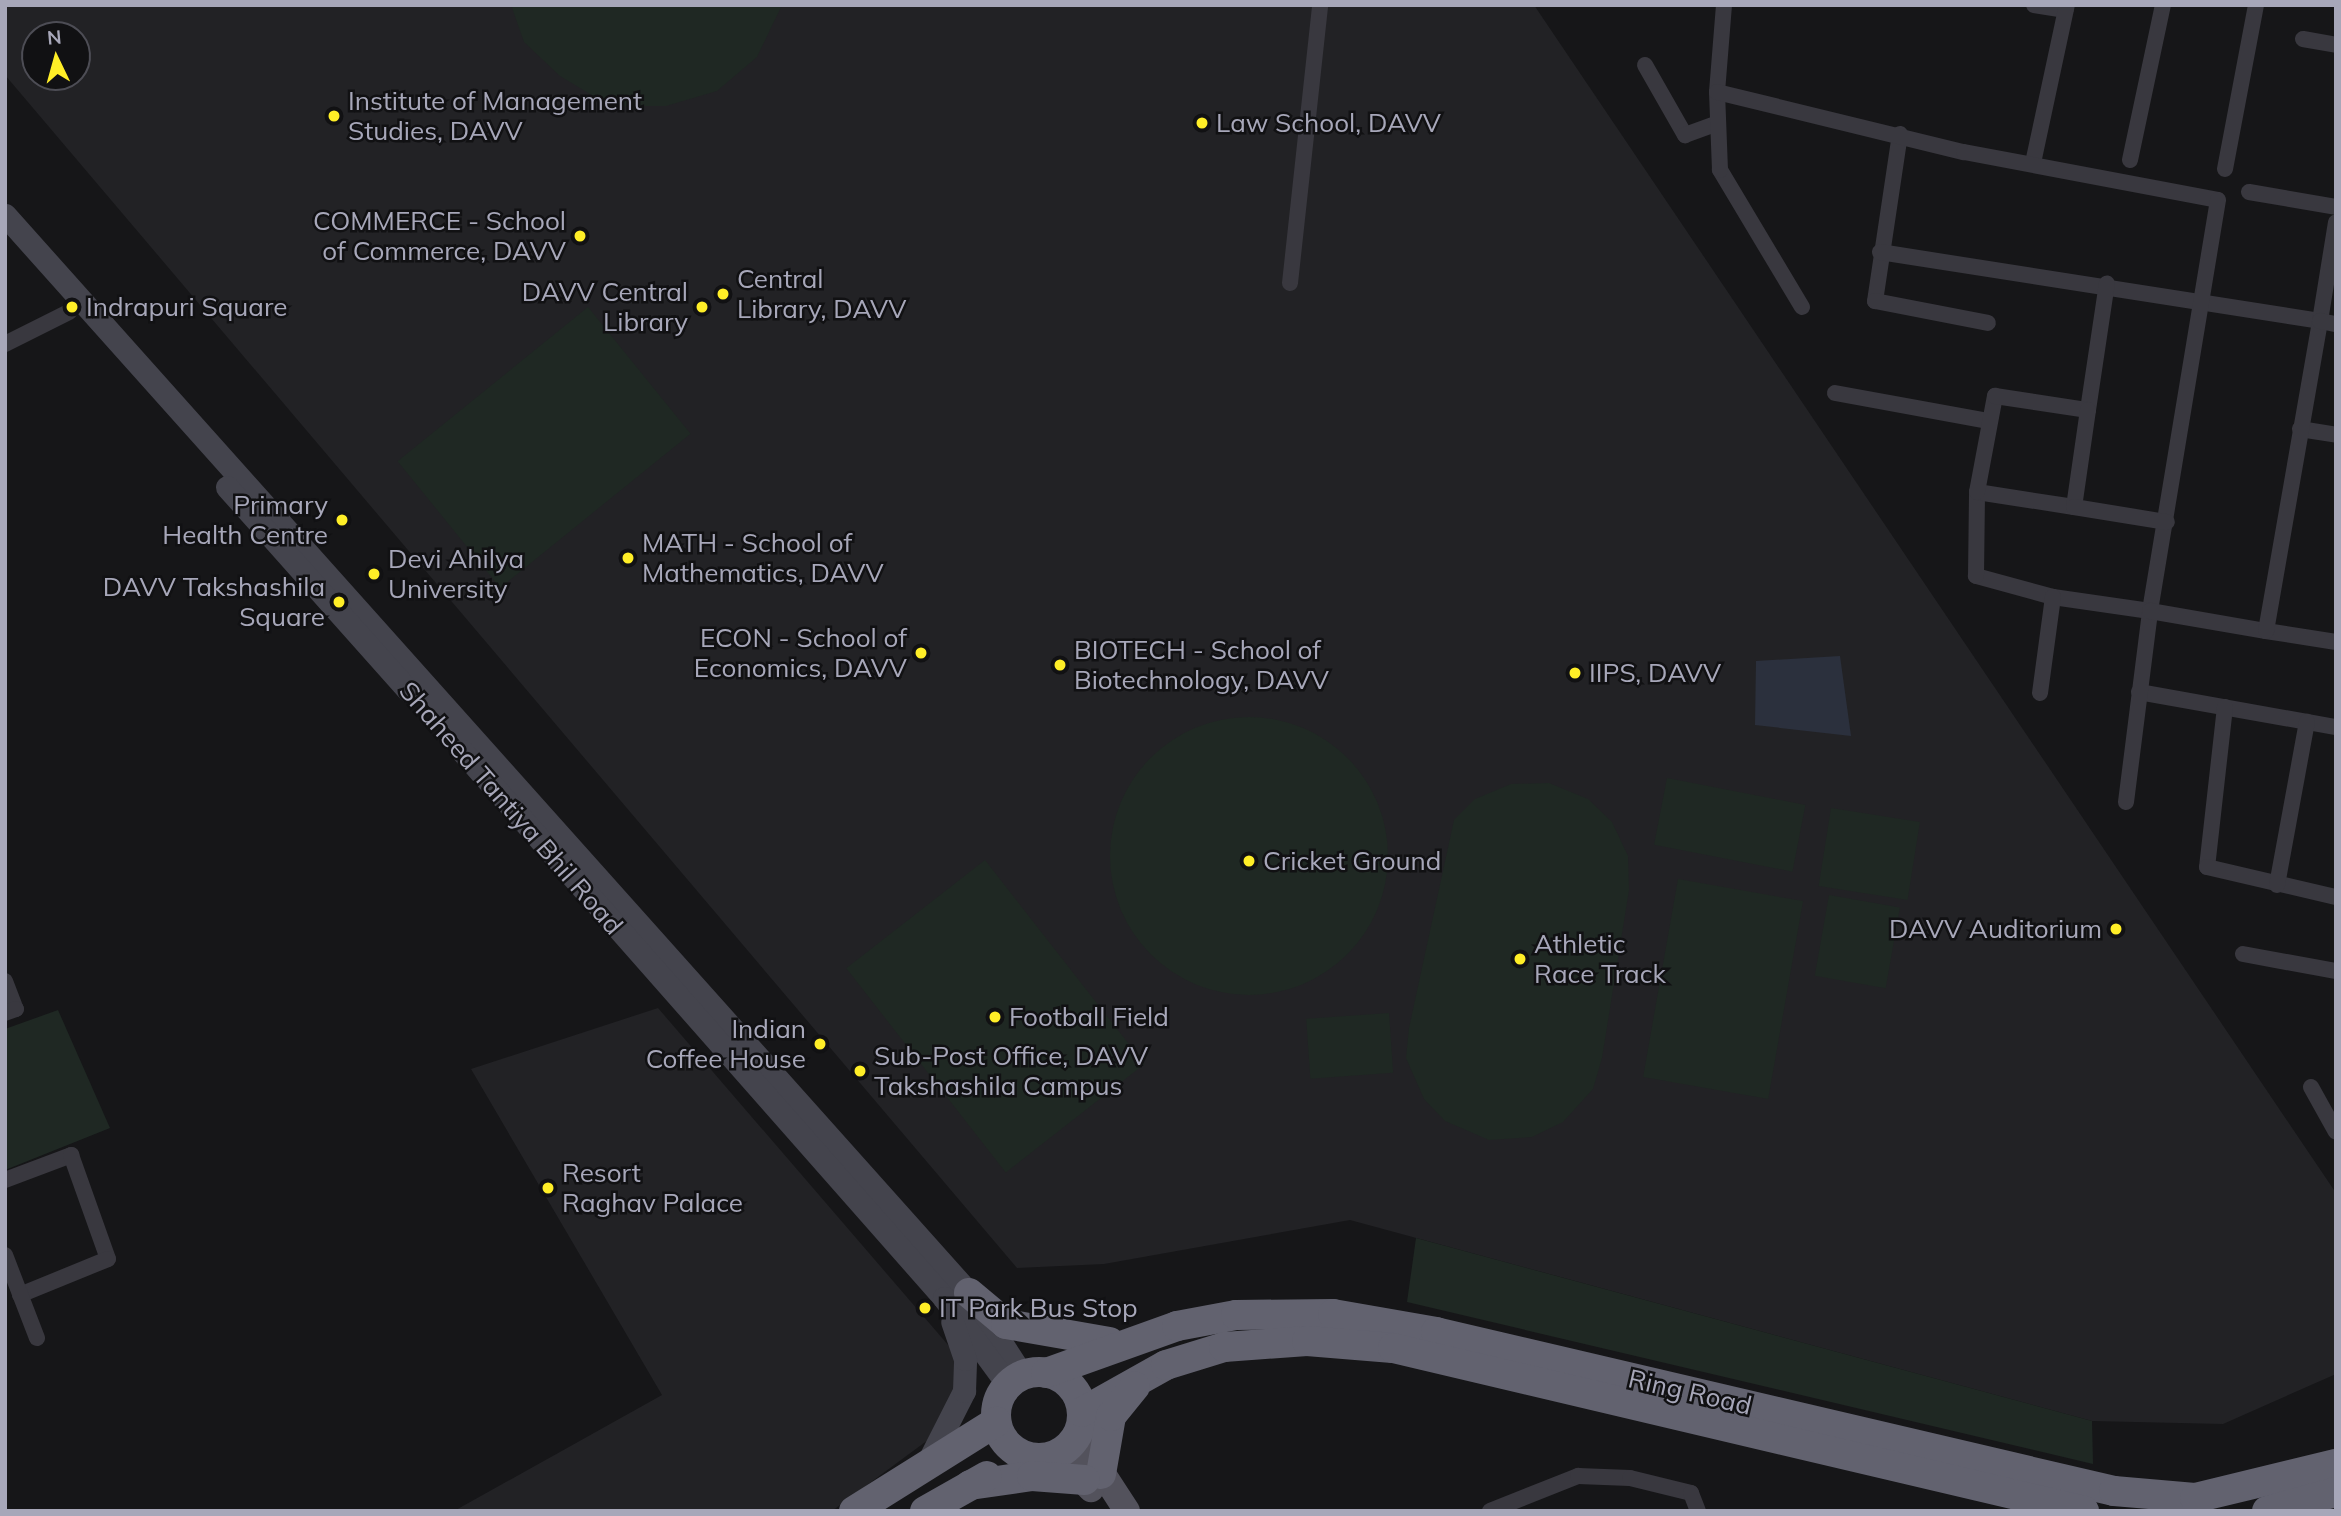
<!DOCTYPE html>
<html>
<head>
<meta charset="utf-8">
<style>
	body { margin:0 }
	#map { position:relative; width:2341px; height:1516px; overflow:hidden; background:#161618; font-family:Mulish,sans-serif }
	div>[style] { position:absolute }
	.built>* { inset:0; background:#222225 }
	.green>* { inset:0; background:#1f2823; transform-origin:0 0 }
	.round { border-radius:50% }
	.water>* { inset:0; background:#2b303d }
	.street>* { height:16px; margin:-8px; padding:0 8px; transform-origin:8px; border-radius:8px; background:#39383f }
	.secondary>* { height:23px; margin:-11.5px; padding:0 11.5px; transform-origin:11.5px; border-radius:11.5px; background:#44444d }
	.primary>* { height:26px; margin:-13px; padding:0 13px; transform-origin:13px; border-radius:13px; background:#53525c }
	.highway>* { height:30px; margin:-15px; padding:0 15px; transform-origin:15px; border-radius:15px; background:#62626f }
	.highway>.ring { margin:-15px; padding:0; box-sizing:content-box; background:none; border:30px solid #62626f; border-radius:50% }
	.dots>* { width:19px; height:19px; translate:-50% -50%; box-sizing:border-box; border:4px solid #111113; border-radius:50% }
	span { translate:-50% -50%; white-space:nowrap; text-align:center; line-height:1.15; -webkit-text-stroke:5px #111113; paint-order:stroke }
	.poi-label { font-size:26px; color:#a7a7b9 }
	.left { translate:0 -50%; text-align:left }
	.right { translate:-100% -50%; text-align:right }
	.street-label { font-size:26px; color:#a7a7b9 }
	.frame { position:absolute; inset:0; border:7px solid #a7a7b9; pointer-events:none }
	.north { position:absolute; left:21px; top:21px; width:70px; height:70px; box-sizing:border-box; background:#111113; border:2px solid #4d4d55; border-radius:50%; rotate:355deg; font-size:19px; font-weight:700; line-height:28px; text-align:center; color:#a7a7b9 }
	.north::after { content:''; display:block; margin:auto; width:24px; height:32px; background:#ffee27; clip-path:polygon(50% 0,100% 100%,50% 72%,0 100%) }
</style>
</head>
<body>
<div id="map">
	<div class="built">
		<div style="clip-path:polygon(evenodd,5px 5px,1534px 5px,2336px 1193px,2336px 1374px,2223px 1424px,2092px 1421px,1350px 1220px,1104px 1264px,1017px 1268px,5px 75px,5px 5px,35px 35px,77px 35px,77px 77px,35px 77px,35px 35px)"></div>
		<div style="clip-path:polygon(658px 1008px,955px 1353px,959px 1417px,832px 1511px,454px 1511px,662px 1395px,471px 1069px)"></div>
	</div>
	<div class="green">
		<div style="clip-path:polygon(511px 5px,782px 5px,757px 57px,717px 91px,666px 106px,610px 106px,560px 76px,524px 42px)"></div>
		<div style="left:588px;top:307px;width:163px;height:245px;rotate:51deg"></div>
		<div class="round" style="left:1110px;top:717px;width:278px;height:278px"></div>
		<div style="left:1667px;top:778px;width:141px;height:68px;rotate:11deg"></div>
		<div style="clip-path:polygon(1549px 783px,1588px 799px,1612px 822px,1628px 856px,1629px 890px,1602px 1058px,1593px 1089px,1563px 1122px,1532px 1137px,1489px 1140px,1445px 1121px,1424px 1099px,1406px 1058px,1409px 1028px,1454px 820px,1475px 799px,1511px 784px)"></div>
		<div style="left:1831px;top:808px;width:90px;height:79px;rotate:9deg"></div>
		<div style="left:985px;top:860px;width:259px;height:176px;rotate:52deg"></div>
		<div style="left:1678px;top:879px;width:127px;height:201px;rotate:10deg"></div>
		<div style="left:1829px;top:895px;width:72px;height:82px;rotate:10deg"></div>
		<div style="clip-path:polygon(58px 1010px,110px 1128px,5px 1170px,5px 1029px)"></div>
		<div style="left:1389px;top:1013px;width:60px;height:83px;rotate:86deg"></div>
		<div style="clip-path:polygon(1416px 1238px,2092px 1421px,2093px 1464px,1407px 1302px)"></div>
	</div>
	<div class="water">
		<div style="clip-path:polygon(1840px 656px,1851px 736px,1755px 725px,1756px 661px)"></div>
	</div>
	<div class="street">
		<div style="left:2034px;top:5px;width:32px;rotate:9deg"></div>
		<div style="left:2303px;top:39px;width:34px;rotate:10deg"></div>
		<div style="left:1645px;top:65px;width:81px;rotate:60.3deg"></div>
		<div style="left:1685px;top:135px;width:33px;rotate:-20deg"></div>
		<div style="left:1717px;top:92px;width:87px;rotate:-85.4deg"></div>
		<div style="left:1900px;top:134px;width:169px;rotate:98.5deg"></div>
		<div style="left:1875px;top:301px;width:115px;rotate:11deg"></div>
		<div style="left:2130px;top:160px;width:158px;rotate:-78deg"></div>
		<div style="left:2033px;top:163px;width:162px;rotate:-77.9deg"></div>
		<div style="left:2225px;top:169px;width:167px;rotate:-79.3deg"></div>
		<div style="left:2249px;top:192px;width:88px;rotate:9.8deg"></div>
		<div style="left:1880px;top:252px;width:445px;rotate:8.9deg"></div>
		<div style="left:2320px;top:321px;width:100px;rotate:-80.8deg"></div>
		<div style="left:1290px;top:283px;width:280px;rotate:-83.8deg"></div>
		<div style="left:1802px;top:307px;width:160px;rotate:-120.9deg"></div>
		<div style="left:1720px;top:170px;width:78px;rotate:-92.2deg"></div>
		<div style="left:1717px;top:92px;width:254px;rotate:13.7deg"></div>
		<div style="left:1964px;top:152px;width:258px;rotate:10.7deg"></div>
		<div style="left:2218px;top:200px;width:417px;rotate:99.4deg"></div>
		<div style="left:2150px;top:611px;width:98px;rotate:-171.8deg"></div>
		<div style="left:2053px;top:597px;width:80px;rotate:-164.7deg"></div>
		<div style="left:1976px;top:576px;width:84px;rotate:-89.3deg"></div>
		<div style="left:5px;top:344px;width:72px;rotate:-26.6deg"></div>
		<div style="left:1835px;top:393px;width:155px;rotate:10.4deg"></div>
		<div style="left:2088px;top:410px;width:128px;rotate:-81.5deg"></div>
		<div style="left:2300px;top:429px;width:36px;rotate:9deg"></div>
		<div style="left:2074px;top:507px;width:98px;rotate:-171.2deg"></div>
		<div style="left:1977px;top:492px;width:98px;rotate:-79.4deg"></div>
		<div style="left:1995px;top:396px;width:94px;rotate:8.6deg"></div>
		<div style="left:2088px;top:410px;width:98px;rotate:98.2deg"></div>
		<div style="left:2074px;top:507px;width:94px;rotate:9.2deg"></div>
		<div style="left:2266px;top:631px;width:71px;rotate:8.9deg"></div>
		<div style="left:2139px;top:692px;width:200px;rotate:10.1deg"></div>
		<div style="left:2040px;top:693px;width:97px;rotate:-82.3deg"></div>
		<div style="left:2225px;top:707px;width:161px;rotate:96.4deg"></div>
		<div style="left:2207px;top:867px;width:132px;rotate:13.1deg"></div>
		<div style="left:2126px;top:802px;width:193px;rotate:-82.8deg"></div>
		<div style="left:2150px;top:611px;width:118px;rotate:9.8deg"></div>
		<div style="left:2266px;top:631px;width:315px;rotate:-80.1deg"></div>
		<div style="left:2320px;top:321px;width:16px;rotate:11deg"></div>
		<div style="left:2277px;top:885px;width:166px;rotate:-79.6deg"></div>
		<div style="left:2243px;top:954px;width:95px;rotate:10.4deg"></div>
		<div style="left:5px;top:981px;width:30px;rotate:69deg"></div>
		<div style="left:16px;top:1009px;width:12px;rotate:160deg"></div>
		<div style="left:2311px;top:1087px;width:51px;rotate:60.9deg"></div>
		<div style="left:5px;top:1180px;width:71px;rotate:-20.7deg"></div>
		<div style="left:71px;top:1155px;width:110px;rotate:70.4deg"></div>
		<div style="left:108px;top:1259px;width:95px;rotate:157.8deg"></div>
		<div style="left:5px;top:1255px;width:89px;rotate:68.9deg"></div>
		<div style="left:1490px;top:1511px;width:95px;rotate:-21.7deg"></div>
		<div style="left:1578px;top:1476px;width:52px;rotate:2.2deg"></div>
		<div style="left:1630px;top:1478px;width:63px;rotate:13.8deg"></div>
		<div style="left:1691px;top:1493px;width:19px;rotate:69deg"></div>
	</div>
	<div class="secondary">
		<div style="left:5px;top:215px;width:1446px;rotate:48.2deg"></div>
		<div style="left:969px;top:1293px;width:98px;rotate:57.1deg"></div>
		<div style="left:227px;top:487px;width:273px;rotate:48.3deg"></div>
		<div style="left:462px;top:751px;width:729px;rotate:48.61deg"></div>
		<div style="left:944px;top:1298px;width:108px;rotate:53.7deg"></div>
		<div style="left:928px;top:1462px;width:80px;rotate:-63.1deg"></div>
		<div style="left:964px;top:1391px;width:32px;rotate:-88deg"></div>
		<div style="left:965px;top:1359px;width:39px;rotate:-109deg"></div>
	</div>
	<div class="primary">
		<div style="left:1077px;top:1434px;width:92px;rotate:57deg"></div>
		<div style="left:1057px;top:1454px;width:49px;rotate:45.8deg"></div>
	</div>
	<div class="highway">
		<div style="left:969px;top:1293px;width:48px;rotate:40deg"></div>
		<div style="left:1006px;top:1324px;width:105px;rotate:9.9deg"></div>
		<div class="ring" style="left:996px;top:1372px;width:56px;height:56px"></div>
		<div style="left:1046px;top:1373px;width:139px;rotate:-19.7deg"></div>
		<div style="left:1177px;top:1326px;width:60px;rotate:-10.6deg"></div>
		<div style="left:1236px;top:1315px;width:97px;rotate:-0.6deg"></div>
		<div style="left:1333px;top:1314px;width:105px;rotate:9.9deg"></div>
		<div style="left:1436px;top:1332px;width:696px;rotate:13.2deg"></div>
		<div style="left:2114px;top:1491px;width:81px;rotate:4.9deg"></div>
		<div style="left:2195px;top:1498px;width:145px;rotate:-13.6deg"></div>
		<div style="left:1082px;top:1412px;width:96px;rotate:-29.2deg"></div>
		<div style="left:1166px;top:1365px;width:61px;rotate:-17.2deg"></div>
		<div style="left:1224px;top:1347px;width:83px;rotate:-4.1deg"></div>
		<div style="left:1307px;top:1341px;width:86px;rotate:4.7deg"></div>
		<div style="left:1393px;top:1348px;width:710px;rotate:13.27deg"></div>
		<div style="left:1101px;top:1474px;width:59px;rotate:-80.2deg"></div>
		<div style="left:1111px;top:1416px;width:38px;rotate:-51deg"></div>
		<div style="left:970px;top:1485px;width:63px;rotate:-8.3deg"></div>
		<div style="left:1032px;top:1476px;width:53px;rotate:4.3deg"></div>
		<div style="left:854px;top:1511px;width:168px;rotate:-32.1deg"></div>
		<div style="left:925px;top:1511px;width:71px;rotate:-29.4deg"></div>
		<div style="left:2267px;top:1511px;width:72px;rotate:-15.4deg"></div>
	</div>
	<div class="dots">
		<div style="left:334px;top:116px;background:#ffee27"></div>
		<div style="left:1202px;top:123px;background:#ffee27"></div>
		<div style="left:580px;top:236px;background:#ffee27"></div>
		<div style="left:723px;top:294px;background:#ffee27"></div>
		<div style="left:72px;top:307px;background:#ffee27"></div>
		<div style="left:702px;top:307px;background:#ffee27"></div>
		<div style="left:342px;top:520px;background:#ffee27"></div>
		<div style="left:628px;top:558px;background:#ffee27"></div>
		<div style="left:374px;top:574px;background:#ffee27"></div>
		<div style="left:339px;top:602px;background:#ffee27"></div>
		<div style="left:921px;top:653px;background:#ffee27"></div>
		<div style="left:1060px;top:665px;background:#ffee27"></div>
		<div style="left:1575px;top:673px;background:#ffee27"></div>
		<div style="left:1249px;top:861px;background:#ffee27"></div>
		<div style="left:2116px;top:929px;background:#ffee27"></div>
		<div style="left:1520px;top:959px;background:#ffee27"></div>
		<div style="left:995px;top:1017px;background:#ffee27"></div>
		<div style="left:820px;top:1044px;background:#ffee27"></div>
		<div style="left:860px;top:1071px;background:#ffee27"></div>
		<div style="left:548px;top:1188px;background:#ffee27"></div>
		<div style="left:925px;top:1308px;background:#ffee27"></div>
	</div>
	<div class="poi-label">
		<span class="left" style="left:348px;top:116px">Institute of Management<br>Studies, DAVV</span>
		<span class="left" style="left:1216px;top:123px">Law School, DAVV</span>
		<span class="right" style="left:566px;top:236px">COMMERCE - School<br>of Commerce, DAVV</span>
		<span class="left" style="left:737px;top:294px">Central<br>Library, DAVV</span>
		<span class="right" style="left:688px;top:307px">DAVV Central<br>Library</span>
		<span class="left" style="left:86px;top:307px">Indrapuri Square</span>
		<span class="right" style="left:328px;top:520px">Primary<br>Health Centre</span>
		<span class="left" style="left:642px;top:558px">MATH - School of<br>Mathematics, DAVV</span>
		<span class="left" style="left:388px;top:574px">Devi Ahilya<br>University</span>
		<span class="right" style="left:325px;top:602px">DAVV Takshashila<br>Square</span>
		<span class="right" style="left:907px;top:653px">ECON - School of<br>Economics, DAVV</span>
		<span class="left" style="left:1074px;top:665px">BIOTECH - School of<br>Biotechnology, DAVV</span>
		<span class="left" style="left:1589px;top:673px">IIPS, DAVV</span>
		<span class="left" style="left:1263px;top:861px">Cricket Ground</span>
		<span class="right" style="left:2102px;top:929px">DAVV Auditorium</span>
		<span class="left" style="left:1534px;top:959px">Athletic<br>Race Track</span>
		<span class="left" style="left:1009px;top:1017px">Football Field</span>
		<span class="right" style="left:806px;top:1044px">Indian<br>Coffee House</span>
		<span class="left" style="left:874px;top:1071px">Sub-Post Office, DAVV<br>Takshashila Campus</span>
		<span class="left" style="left:562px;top:1188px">Resort<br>Raghav Palace</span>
		<span class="left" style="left:939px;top:1308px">IT Park Bus Stop</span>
	</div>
	<div class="street-label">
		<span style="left:511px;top:808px;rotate:49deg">Shaheed Tantiya Bhil Road</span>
		<span style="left:1690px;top:1392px;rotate:13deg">Ring Road</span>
	</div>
	<div class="frame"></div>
	<div class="north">N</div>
</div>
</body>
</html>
